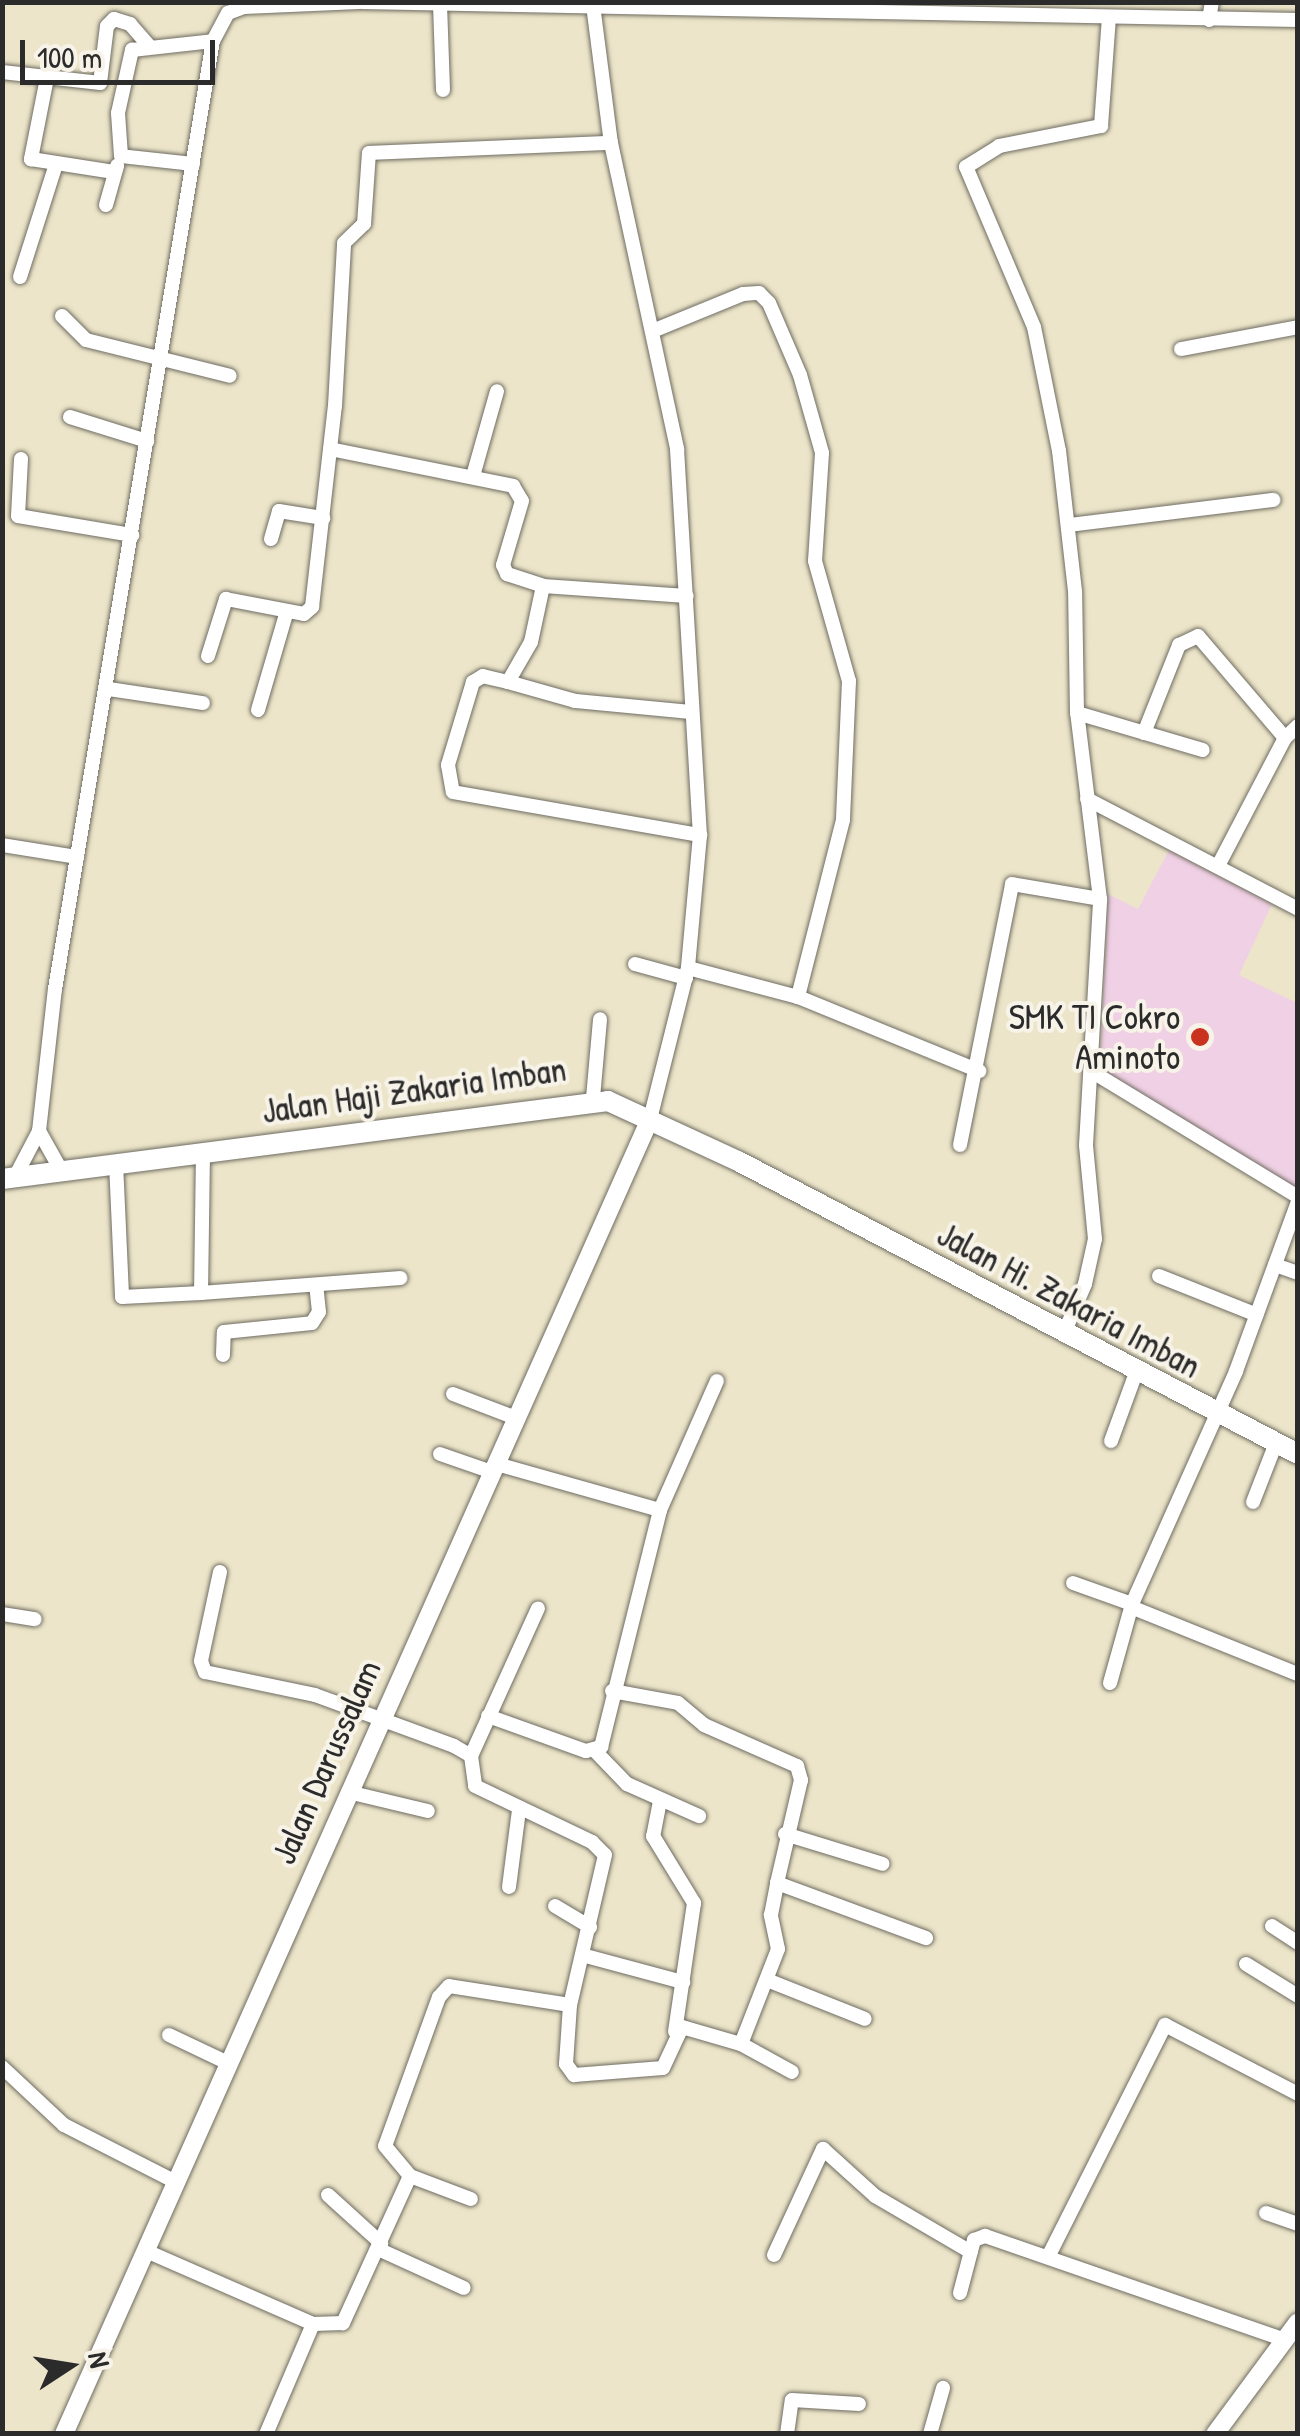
<!DOCTYPE html>
<html>
<head>
<meta charset="utf-8">
<style>
	body { margin:0 }
	#map { position:relative; width:1300px; height:2436px; overflow:hidden; background:#ece5c9; font-family:"Patrick Hand",sans-serif }
	div>[style] { position:absolute }
	.built>* { inset:0; background:#f0d0e4 }
	.roads { filter:drop-shadow(0 0 2px #6f6c62) drop-shadow(0 0 2px #6f6c62) }
	.minor>* { height:14px; margin:-7px; padding:0 7px; transform-origin:7px; border-radius:7px; background:#fff }
	.tertiary>* { height:18px; margin:-9px; padding:0 9px; transform-origin:9px; border-radius:9px; background:#fff }
	.secondary>* { height:20px; margin:-10px; padding:0 10px; transform-origin:10px; border-radius:10px; background:#fff }
	.dots>* { width:28px; height:28px; translate:-50% -50%; box-sizing:border-box; border:5px solid #f7f3e8; border-radius:50% }
	span { translate:-50% -50%; white-space:nowrap; text-align:center; line-height:1.15; -webkit-text-stroke:8px #f7f3e8; paint-order:stroke }
	.poi-label { font-size:35px; color:#2b2b2b }
	.right { translate:-100% -50%; text-align:right }
	.street-label { font-size:35px; color:#2b2b2b }
	.frame { position:absolute; inset:0; border:5px solid #2b2b2b; pointer-events:none }
	.north { position:absolute; left:20px; top:2316px; width:100px; height:100px; -webkit-text-stroke:8px #f7f3e8; paint-order:stroke; rotate:78deg; font-size:28px; font-weight:700; line-height:40px; text-align:center; color:#2b2b2b }
	.north::after { content:''; display:block; margin:auto; width:35px; height:45px; background:#2b2b2b; clip-path:polygon(50% 0,100% 100%,50% 72%,0 100%) }
	.scale { position:absolute; left:20px; top:40px; width:195px; height:45px; box-sizing:border-box; border:5px solid #2b2b2b; border-top:0; padding-left:12px; font-size:30px; line-height:35px; white-space:nowrap; color:#2b2b2b; -webkit-text-stroke:8px #f7f3e8; paint-order:stroke }
</style>
</head>
<body>
<div id="map">
	<div class="built">
		<div style="clip-path:polygon(1169px 850px,1272px 904px,1239px 975px,1297px 1003px,1295px 1195px,1100px 1072px,1108px 894px,1138px 909px)"></div>
	</div>
	<div class="roads">
		<div class="minor">
			<div style="left:362px;top:2px;width:936px;rotate:1.1deg"></div>
			<div style="left:440px;top:4px;width:86px;rotate:88deg"></div>
			<div style="left:593px;top:5px;width:139px;rotate:82.6deg"></div>
			<div style="left:611px;top:143px;width:313px;rotate:77.8deg"></div>
			<div style="left:677px;top:449px;width:387px;rotate:86.6deg"></div>
			<div style="left:700px;top:835px;width:134px;rotate:95.2deg"></div>
			<div style="left:688px;top:968px;width:156px;rotate:104.1deg"></div>
			<div style="left:1209px;top:20px;width:18px;rotate:-81deg"></div>
			<div style="left:2px;top:72px;width:99px;rotate:6.4deg"></div>
			<div style="left:100px;top:83px;width:57px;rotate:-83deg"></div>
			<div style="left:107px;top:26px;width:10px;rotate:-45deg"></div>
			<div style="left:114px;top:19px;width:17px;rotate:17deg"></div>
			<div style="left:130px;top:24px;width:29px;rotate:49deg"></div>
			<div style="left:47px;top:78px;width:83px;rotate:101.2deg"></div>
			<div style="left:31px;top:159px;width:84px;rotate:8.9deg"></div>
			<div style="left:193px;top:164px;width:72px;rotate:-173.7deg"></div>
			<div style="left:121px;top:156px;width:43px;rotate:-94deg"></div>
			<div style="left:118px;top:113px;width:65px;rotate:-77.5deg"></div>
			<div style="left:132px;top:50px;width:81px;rotate:-6.3deg"></div>
			<div style="left:106px;top:205px;width:41px;rotate:-74.2deg"></div>
			<div style="left:20px;top:277px;width:119px;rotate:-72.3deg"></div>
			<div style="left:62px;top:316px;width:34px;rotate:45deg"></div>
			<div style="left:86px;top:340px;width:148px;rotate:14deg"></div>
			<div style="left:655px;top:330px;width:95px;rotate:-22.2deg"></div>
			<div style="left:743px;top:294px;width:16px;rotate:-4deg"></div>
			<div style="left:759px;top:293px;width:14px;rotate:45deg"></div>
			<div style="left:769px;top:303px;width:78px;rotate:66.7deg"></div>
			<div style="left:800px;top:375px;width:81px;rotate:74.2deg"></div>
			<div style="left:822px;top:453px;width:108px;rotate:93.7deg"></div>
			<div style="left:815px;top:561px;width:125px;rotate:74.2deg"></div>
			<div style="left:849px;top:681px;width:139px;rotate:92.5deg"></div>
			<div style="left:843px;top:820px;width:183px;rotate:104.3deg"></div>
			<div style="left:798px;top:997px;width:114px;rotate:-165.2deg"></div>
			<div style="left:1181px;top:349px;width:119px;rotate:-10.6deg"></div>
			<div style="left:70px;top:417px;width:81px;rotate:17.3deg"></div>
			<div style="left:330px;top:449px;width:187px;rotate:11.4deg"></div>
			<div style="left:513px;top:486px;width:17px;rotate:59deg"></div>
			<div style="left:522px;top:501px;width:67px;rotate:106.5deg"></div>
			<div style="left:503px;top:565px;width:10px;rotate:66deg"></div>
			<div style="left:507px;top:574px;width:38px;rotate:18deg"></div>
			<div style="left:543px;top:586px;width:144px;rotate:4deg"></div>
			<div style="left:21px;top:459px;width:57px;rotate:93deg"></div>
			<div style="left:18px;top:516px;width:116px;rotate:9.5deg"></div>
			<div style="left:473px;top:476px;width:88px;rotate:-74.2deg"></div>
			<div style="left:1069px;top:525px;width:206px;rotate:-7deg"></div>
			<div style="left:271px;top:539px;width:29px;rotate:-74deg"></div>
			<div style="left:279px;top:511px;width:45px;rotate:9deg"></div>
			<div style="left:543px;top:586px;width:57px;rotate:102.1deg"></div>
			<div style="left:531px;top:642px;width:46px;rotate:119.9deg"></div>
			<div style="left:508px;top:682px;width:26px;rotate:-167deg"></div>
			<div style="left:483px;top:676px;width:12px;rotate:149deg"></div>
			<div style="left:473px;top:682px;width:87px;rotate:106.8deg"></div>
			<div style="left:448px;top:765px;width:27px;rotate:80deg"></div>
			<div style="left:453px;top:792px;width:251px;rotate:9.9deg"></div>
			<div style="left:208px;top:656px;width:60px;rotate:-72.5deg"></div>
			<div style="left:226px;top:599px;width:79px;rotate:10.9deg"></div>
			<div style="left:304px;top:614px;width:11px;rotate:-41deg"></div>
			<div style="left:312px;top:607px;width:202px;rotate:-83.5deg"></div>
			<div style="left:335px;top:406px;width:163px;rotate:-86.8deg"></div>
			<div style="left:344px;top:243px;width:28px;rotate:-44deg"></div>
			<div style="left:364px;top:224px;width:71px;rotate:-86deg"></div>
			<div style="left:369px;top:153px;width:242px;rotate:-2.4deg"></div>
			<div style="left:508px;top:682px;width:70px;rotate:15.8deg"></div>
			<div style="left:575px;top:701px;width:117px;rotate:5.4deg"></div>
			<div style="left:109px;top:689px;width:95px;rotate:8.5deg"></div>
			<div style="left:258px;top:710px;width:103px;rotate:-73.7deg"></div>
			<div style="left:1077px;top:713px;width:131px;rotate:16.4deg"></div>
			<div style="left:1144px;top:733px;width:95px;rotate:-68.3deg"></div>
			<div style="left:1179px;top:645px;width:21px;rotate:-25deg"></div>
			<div style="left:1198px;top:636px;width:134px;rotate:49.5deg"></div>
			<div style="left:1087px;top:799px;width:238px;rotate:27.5deg"></div>
			<div style="left:2px;top:845px;width:76px;rotate:9.1deg"></div>
			<div style="left:1219px;top:864px;width:142px;rotate:-62.4deg"></div>
			<div style="left:1285px;top:738px;width:18px;rotate:-43deg"></div>
			<div style="left:635px;top:964px;width:53px;rotate:15.4deg"></div>
			<div style="left:798px;top:997px;width:196px;rotate:22.2deg"></div>
			<div style="left:1091px;top:1071px;width:242px;rotate:31.3deg"></div>
			<div style="left:593px;top:1098px;width:79px;rotate:-84.9deg"></div>
			<div style="left:39px;top:1131px;width:45px;rotate:60.6deg"></div>
			<div style="left:960px;top:1145px;width:266px;rotate:-78.7deg"></div>
			<div style="left:1012px;top:884px;width:89px;rotate:9.7deg"></div>
			<div style="left:203px;top:1152px;width:141px;rotate:90.8deg"></div>
			<div style="left:201px;top:1293px;width:200px;rotate:-4.3deg"></div>
			<div style="left:116px;top:1163px;width:134px;rotate:87.4deg"></div>
			<div style="left:122px;top:1297px;width:79px;rotate:-2.9deg"></div>
			<div style="left:15px;top:1177px;width:52px;rotate:-62.4deg"></div>
			<div style="left:39px;top:1131px;width:143px;rotate:-83.6deg"></div>
			<div style="left:55px;top:989px;width:961px;rotate:-80.54deg"></div>
			<div style="left:213px;top:41px;width:32px;rotate:-62deg"></div>
			<div style="left:228px;top:13px;width:17px;rotate:-21deg"></div>
			<div style="left:244px;top:7px;width:115px;rotate:-2.5deg"></div>
			<div style="left:1275px;top:1265px;width:24px;rotate:19deg"></div>
			<div style="left:1159px;top:1276px;width:105px;rotate:21.7deg"></div>
			<div style="left:1065px;top:1331px;width:51px;rotate:-66.9deg"></div>
			<div style="left:1085px;top:1284px;width:46px;rotate:-77.5deg"></div>
			<div style="left:1095px;top:1239px;width:94px;rotate:-95.5deg"></div>
			<div style="left:1086px;top:1145px;width:246px;rotate:-86.7deg"></div>
			<div style="left:1100px;top:899px;width:187px;rotate:-97deg"></div>
			<div style="left:1077px;top:713px;width:122px;rotate:-90.9deg"></div>
			<div style="left:1075px;top:591px;width:141px;rotate:-96.5deg"></div>
			<div style="left:1059px;top:451px;width:126px;rotate:-101.4deg"></div>
			<div style="left:1034px;top:327px;width:174px;rotate:-113deg"></div>
			<div style="left:966px;top:167px;width:39px;rotate:-32deg"></div>
			<div style="left:999px;top:146px;width:104px;rotate:-11.1deg"></div>
			<div style="left:1101px;top:126px;width:109px;rotate:-85.8deg"></div>
			<div style="left:223px;top:1355px;width:23px;rotate:-88deg"></div>
			<div style="left:224px;top:1332px;width:88px;rotate:-5.8deg"></div>
			<div style="left:312px;top:1323px;width:13px;rotate:-58deg"></div>
			<div style="left:319px;top:1312px;width:27px;rotate:-96deg"></div>
			<div style="left:453px;top:1394px;width:67px;rotate:20.9deg"></div>
			<div style="left:1111px;top:1441px;width:76px;rotate:-69.9deg"></div>
			<div style="left:440px;top:1454px;width:55px;rotate:19.1deg"></div>
			<div style="left:1253px;top:1502px;width:63px;rotate:-68.7deg"></div>
			<div style="left:660px;top:1510px;width:141px;rotate:-66.2deg"></div>
			<div style="left:220px;top:1572px;width:91px;rotate:102.1deg"></div>
			<div style="left:201px;top:1661px;width:12px;rotate:70deg"></div>
			<div style="left:205px;top:1672px;width:112px;rotate:11.8deg"></div>
			<div style="left:315px;top:1695px;width:148px;rotate:20.1deg"></div>
			<div style="left:454px;top:1746px;width:20px;rotate:30deg"></div>
			<div style="left:471px;top:1756px;width:30px;rotate:82deg"></div>
			<div style="left:475px;top:1786px;width:130px;rotate:25.6deg"></div>
			<div style="left:592px;top:1842px;width:18px;rotate:45deg"></div>
			<div style="left:605px;top:1855px;width:154px;rotate:103.1deg"></div>
			<div style="left:570px;top:2005px;width:122px;rotate:-171.1deg"></div>
			<div style="left:449px;top:1986px;width:15px;rotate:132deg"></div>
			<div style="left:439px;top:1997px;width:158px;rotate:109.9deg"></div>
			<div style="left:385px;top:2146px;width:39px;rotate:50deg"></div>
			<div style="left:410px;top:2176px;width:162px;rotate:114.5deg"></div>
			<div style="left:343px;top:2323px;width:30px;rotate:178deg"></div>
			<div style="left:1073px;top:1583px;width:63px;rotate:19.6deg"></div>
			<div style="left:1131px;top:1607px;width:180px;rotate:21.9deg"></div>
			<div style="left:2px;top:1614px;width:33px;rotate:9deg"></div>
			<div style="left:1110px;top:1683px;width:82px;rotate:-74.4deg"></div>
			<div style="left:1132px;top:1604px;width:255px;rotate:-65.9deg"></div>
			<div style="left:1236px;top:1371px;width:180px;rotate:-69.9deg"></div>
			<div style="left:612px;top:1691px;width:67px;rotate:10.3deg"></div>
			<div style="left:678px;top:1703px;width:34px;rotate:40deg"></div>
			<div style="left:704px;top:1725px;width:102px;rotate:23.8deg"></div>
			<div style="left:797px;top:1766px;width:15px;rotate:74deg"></div>
			<div style="left:801px;top:1780px;width:106px;rotate:103.1deg"></div>
			<div style="left:488px;top:1716px;width:104px;rotate:19.7deg"></div>
			<div style="left:586px;top:1751px;width:16px;rotate:-15deg"></div>
			<div style="left:601px;top:1747px;width:244px;rotate:-76deg"></div>
			<div style="left:660px;top:1510px;width:170px;rotate:-164.3deg"></div>
			<div style="left:596px;top:1752px;width:45px;rotate:45.9deg"></div>
			<div style="left:627px;top:1784px;width:79px;rotate:24deg"></div>
			<div style="left:471px;top:1756px;width:162px;rotate:-65.6deg"></div>
			<div style="left:348px;top:1792px;width:82px;rotate:13.4deg"></div>
			<div style="left:660px;top:1801px;width:36px;rotate:101deg"></div>
			<div style="left:653px;top:1836px;width:79px;rotate:58.5deg"></div>
			<div style="left:694px;top:1903px;width:130px;rotate:98.4deg"></div>
			<div style="left:785px;top:1834px;width:102px;rotate:17deg"></div>
			<div style="left:509px;top:1887px;width:78px;rotate:-82.6deg"></div>
			<div style="left:555px;top:1906px;width:41px;rotate:31deg"></div>
			<div style="left:1272px;top:1926px;width:31px;rotate:33deg"></div>
			<div style="left:582px;top:1955px;width:105px;rotate:15deg"></div>
			<div style="left:1246px;top:1964px;width:61px;rotate:31.6deg"></div>
			<div style="left:767px;top:1980px;width:105px;rotate:21.7deg"></div>
			<div style="left:570px;top:2005px;width:59px;rotate:93.9deg"></div>
			<div style="left:566px;top:2064px;width:14px;rotate:54deg"></div>
			<div style="left:574px;top:2075px;width:89px;rotate:-4.5deg"></div>
			<div style="left:663px;top:2068px;width:45px;rotate:-65.1deg"></div>
			<div style="left:682px;top:2027px;width:61px;rotate:16.1deg"></div>
			<div style="left:741px;top:2044px;width:58px;rotate:28.8deg"></div>
			<div style="left:169px;top:2035px;width:65px;rotate:25.4deg"></div>
			<div style="left:741px;top:2044px;width:102px;rotate:-68.7deg"></div>
			<div style="left:778px;top:1949px;width:35px;rotate:-102deg"></div>
			<div style="left:771px;top:1915px;width:33px;rotate:-79deg"></div>
			<div style="left:777px;top:1883px;width:159px;rotate:20.3deg"></div>
			<div style="left:2px;top:2067px;width:85px;rotate:43.1deg"></div>
			<div style="left:64px;top:2125px;width:126px;rotate:27deg"></div>
			<div style="left:823px;top:2149px;width:70px;rotate:42.1deg"></div>
			<div style="left:875px;top:2196px;width:111px;rotate:30.3deg"></div>
			<div style="left:410px;top:2176px;width:65px;rotate:20.7deg"></div>
			<div style="left:328px;top:2195px;width:72px;rotate:42.2deg"></div>
			<div style="left:1266px;top:2213px;width:34px;rotate:19deg"></div>
			<div style="left:378px;top:2249px;width:94px;rotate:24.4deg"></div>
			<div style="left:146px;top:2251px;width:182px;rotate:23.6deg"></div>
			<div style="left:313px;top:2324px;width:120px;rotate:113.1deg"></div>
			<div style="left:774px;top:2255px;width:117px;rotate:-65.2deg"></div>
			<div style="left:1048px;top:2257px;width:260px;rotate:-63.2deg"></div>
			<div style="left:1165px;top:2025px;width:150px;rotate:27.4deg"></div>
			<div style="left:960px;top:2293px;width:55px;rotate:-75.2deg"></div>
			<div style="left:974px;top:2240px;width:12px;rotate:-20deg"></div>
			<div style="left:985px;top:2236px;width:318px;rotate:19.1deg"></div>
			<div style="left:787px;top:2434px;width:34px;rotate:-82deg"></div>
			<div style="left:792px;top:2400px;width:67px;rotate:3.4deg"></div>
			<div style="left:930px;top:2434px;width:48px;rotate:-74.2deg"></div>
		</div>
		<div class="tertiary">
			<div style="left:64px;top:2434px;width:1440px;rotate:-65.98deg"></div>
			<div style="left:1215px;top:2434px;width:139px;rotate:-53.5deg"></div>
		</div>
		<div class="secondary">
			<div style="left:2px;top:1179px;width:611px;rotate:-7.33deg"></div>
			<div style="left:608px;top:1101px;width:143px;rotate:24.8deg"></div>
			<div style="left:738px;top:1161px;width:632px;rotate:27.62deg"></div>
		</div>
	</div>
	<div class="dots">
		<div style="left:1200px;top:1037px;background:#c8321e"></div>
	</div>
	<div class="poi-label">
		<span class="right" style="left:1180px;top:1037px">SMK TI Cokro<br>Aminoto</span>
	</div>
	<div class="street-label">
		<span style="left:414px;top:1090px;rotate:-8deg">Jalan Haji Zakaria Imban</span>
		<span style="left:1069px;top:1300px;rotate:28deg">Jalan Hi. Zakaria Imban</span>
		<span style="left:326px;top:1762px;rotate:-66deg">Jalan Darussalam</span>
	</div>
	<div class="frame"></div>
	<div class="north">N</div>
	<div class="scale">100 m</div>
</div>
</body>
</html>
